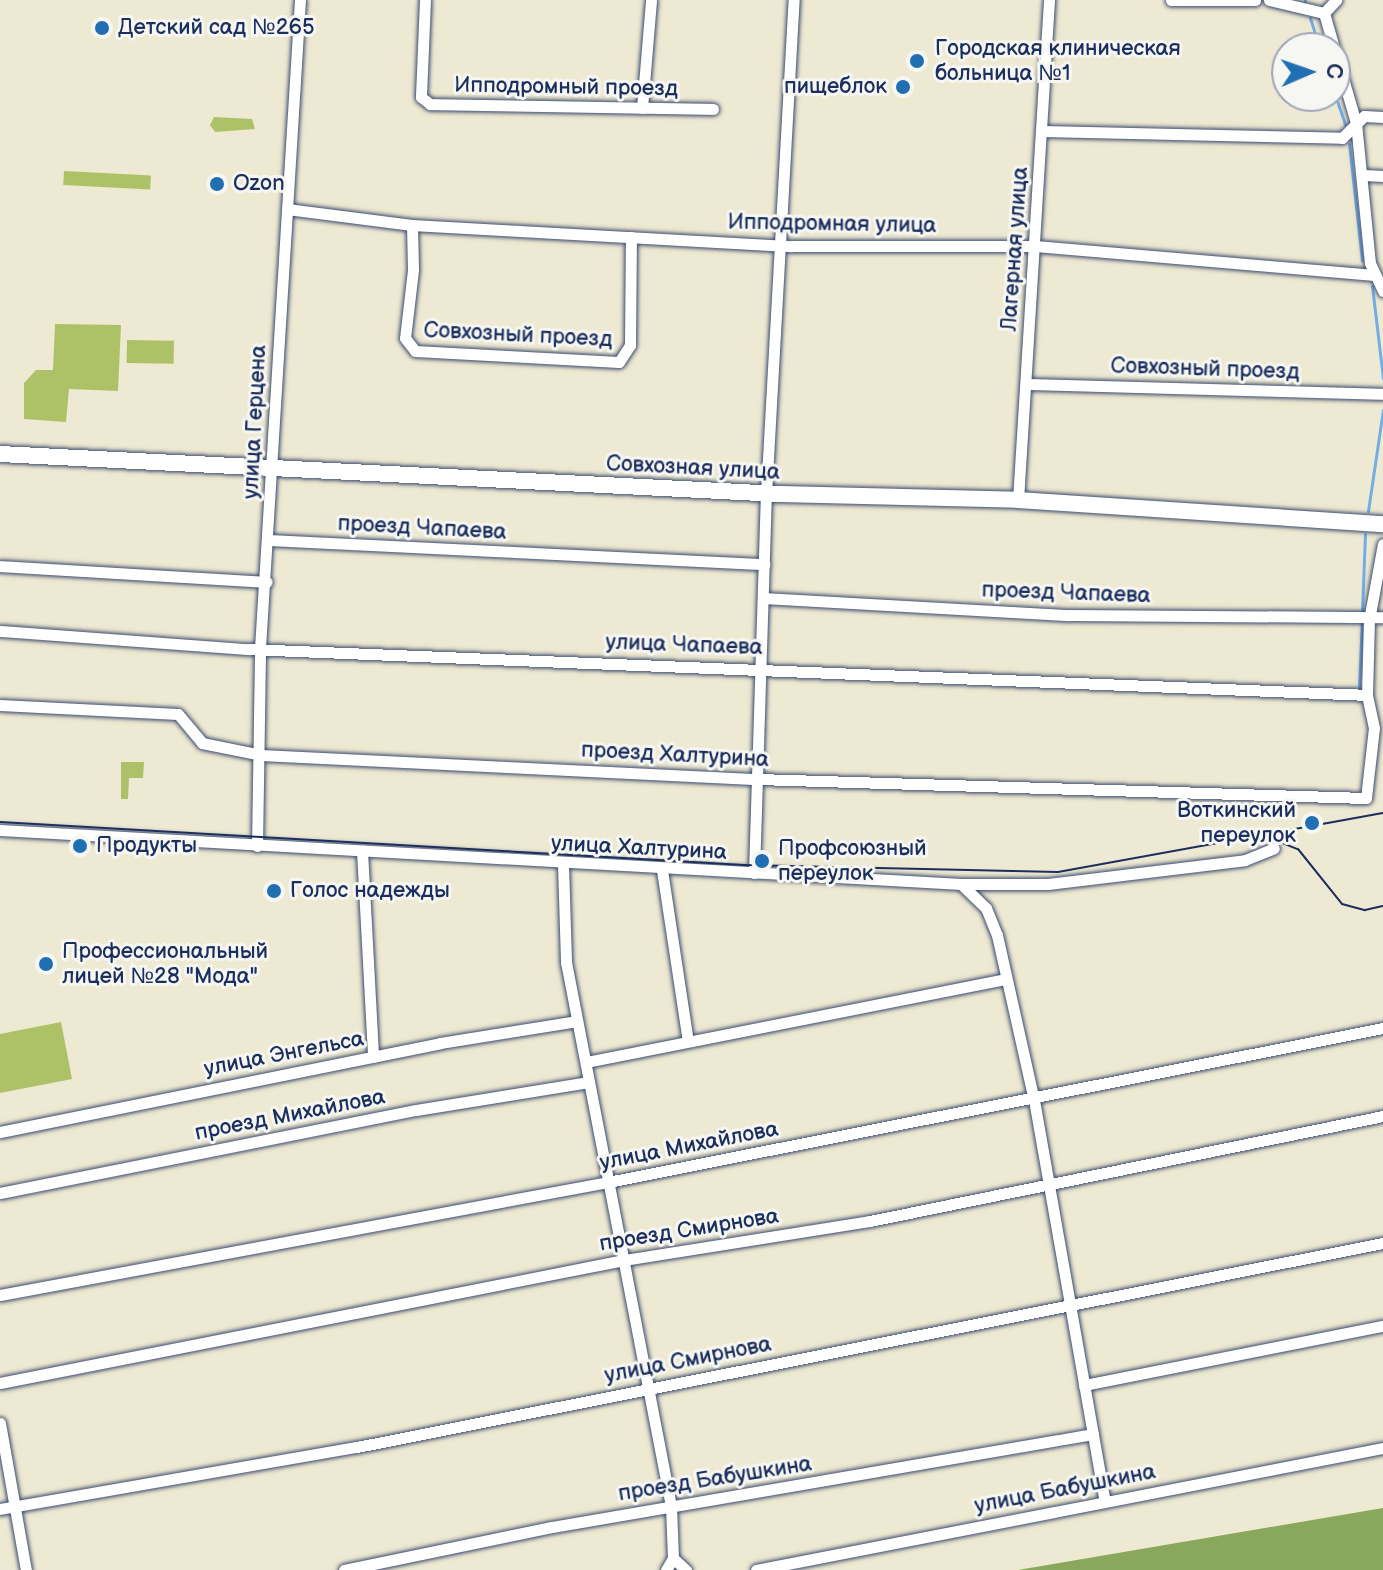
<!DOCTYPE html>
<html>
<head>
<meta charset="utf-8">
<style>
	body { margin:0 }
	#map { position:relative; width:1383px; height:1570px; overflow:hidden; background:#eee9d2; font-family:"Balsamiq Sans",sans-serif }
	div>[style] { position:absolute }
	.green>* { inset:0; background:#adc266; transform-origin:0 0 }
	.forest>* { inset:0; background:#8aa85b }
	.stream>* { height:3px; margin:-1.5px; padding:0 1.5px; transform-origin:1.5px; border-radius:1.5px; background:#74ade3 }
	.roads { filter:drop-shadow(0 0 2px #3b4b6f) drop-shadow(0 0 2px #3b4b6f) }
	.street>* { height:11px; margin:-5.5px; padding:0 5.5px; transform-origin:5.5px; border-radius:5.5px; background:#fff }
	.secondary>* { height:16px; margin:-8px; padding:0 8px; transform-origin:8px; border-radius:8px; background:#fff }
	.tram>* { height:2px; margin:-1px; padding:0 1px; transform-origin:1px; border-radius:1px; background:#1b2f5e }
	.dots>* { width:22px; height:22px; translate:-50% -50%; box-sizing:border-box; border:4px solid #f6f6f2; border-radius:50% }
	span { translate:-50% -50%; white-space:nowrap; text-align:center; line-height:1.15; -webkit-text-stroke:6px #f6f6f2; paint-order:stroke }
	.poi-label { font-size:22px; color:#1b2f5e }
	.left { translate:0 -50%; text-align:left }
	.right { translate:-100% -50%; text-align:right }
	.street-label { font-size:22px; color:#1b2f5e }
	.north { position:absolute; left:1271px; top:32px; width:80px; height:80px; box-sizing:border-box; background:#f6f6f2; border:2px solid #9ea6b7; border-radius:50%; rotate:88deg; font-size:22px; font-weight:700; line-height:32px; text-align:center; color:#1b2f5e }
	.north::after { content:''; display:block; margin:auto; width:28px; height:36px; background:#1f6fb2; clip-path:polygon(50% 0,100% 100%,50% 72%,0 100%) }
</style>
</head>
<body>
<div id="map">
	<div class="green">
		<div style="clip-path:polygon(214px 117px,252px 119px,255px 129px,215px 132px,210px 125px)"></div>
		<div style="left:64px;top:171px;width:87px;height:14px;rotate:3deg"></div>
		<div style="clip-path:polygon(55px 324px,121px 325px,118px 391px,69px 389px,66px 422px,24px 419px,24px 383px,36px 370px,53px 370px)"></div>
		<div style="left:127px;top:340px;width:47px;height:23px;rotate:1deg"></div>
		<div style="clip-path:polygon(121px 762px,144px 762px,143px 778px,129px 778px,128px 799px,121px 799px)"></div>
		<div style="clip-path:polygon(61px 1022px,72px 1079px,0 1093px,0 1034px)"></div>
	</div>
	<div class="forest">
		<div style="clip-path:polygon(1383px 1508px,1383px 1570px,1018px 1570px)"></div>
	</div>
	<div class="stream">
		<div style="left:1305px;top:0;width:2px;rotate:90deg"></div>
		<div style="left:1310px;top:18px;width:32px;rotate:72deg"></div>
		<div style="left:1335px;top:95px;width:31px;rotate:71deg"></div>
		<div style="left:1349px;top:144px;width:117px;rotate:83.6deg"></div>
		<div style="left:1372px;top:286px;width:93px;rotate:83.2deg"></div>
		<div style="left:1368px;top:511px;width:102px;rotate:-81.6deg"></div>
		<div style="left:1362px;top:612px;width:78px;rotate:-87.8deg"></div>
		<div style="left:1359px;top:687px;width:68px;rotate:-87.5deg"></div>
	</div>
	<div class="roads">
		<div class="street">
			<div style="left:425px;top:0;width:97px;rotate:92.4deg"></div>
			<div style="left:421px;top:97px;width:11px;rotate:38deg"></div>
			<div style="left:430px;top:104px;width:283px;rotate:1deg"></div>
			<div style="left:1171px;top:0;width:84px"></div>
			<div style="left:1269px;top:0;width:57px;rotate:13.3deg"></div>
			<div style="left:1324px;top:13px;width:18px;rotate:-47deg"></div>
			<div style="left:1324px;top:13px;width:36px;rotate:74deg"></div>
			<div style="left:1335px;top:51px;width:75px;rotate:73.7deg"></div>
			<div style="left:1356px;top:123px;width:141px;rotate:84.3deg"></div>
			<div style="left:1370px;top:263px;width:31px;rotate:65deg"></div>
			<div style="left:642px;top:108px;width:108px;rotate:-85.2deg"></div>
			<div style="left:1042px;top:131px;width:300px;rotate:1.3deg"></div>
			<div style="left:1342px;top:138px;width:31px;rotate:-45deg"></div>
			<div style="left:1364px;top:116px;width:19px;rotate:3deg"></div>
			<div style="left:1364px;top:175px;width:19px;rotate:3deg"></div>
			<div style="left:287px;top:209px;width:126px;rotate:7.3deg"></div>
			<div style="left:412px;top:225px;width:381px;rotate:3.2deg"></div>
			<div style="left:792px;top:246px;width:243px"></div>
			<div style="left:1035px;top:246px;width:341px;rotate:4.9deg"></div>
			<div style="left:412px;top:225px;width:45px;rotate:88.7deg"></div>
			<div style="left:413px;top:270px;width:68px;rotate:96.7deg"></div>
			<div style="left:405px;top:338px;width:16px;rotate:52deg"></div>
			<div style="left:415px;top:351px;width:204px;rotate:3.1deg"></div>
			<div style="left:619px;top:362px;width:20px;rotate:-57deg"></div>
			<div style="left:630px;top:345px;width:108px;rotate:-89.5deg"></div>
			<div style="left:1026px;top:384px;width:357px;rotate:1.6deg"></div>
			<div style="left:1018px;top:500px;width:501px;rotate:-86.45deg"></div>
			<div style="left:269px;top:540px;width:496px;rotate:2.8deg"></div>
			<div style="left:0;top:566px;width:267px;rotate:3.4deg"></div>
			<div style="left:763px;top:598px;width:307px;rotate:3.2deg"></div>
			<div style="left:1070px;top:615px;width:313px;rotate:0.4deg"></div>
			<div style="left:0;top:631px;width:249px;rotate:4.2deg"></div>
			<div style="left:248px;top:649px;width:1120px;rotate:2.35deg"></div>
			<div style="left:0;top:705px;width:178px;rotate:2.9deg"></div>
			<div style="left:178px;top:714px;width:38px;rotate:50deg"></div>
			<div style="left:202px;top:743px;width:60px;rotate:11.5deg"></div>
			<div style="left:261px;top:755px;width:497px;rotate:2.8deg"></div>
			<div style="left:757px;top:779px;width:609px;rotate:1.79deg"></div>
			<div style="left:1366px;top:798px;width:70px;rotate:-83.5deg"></div>
			<div style="left:1374px;top:728px;width:34px;rotate:-102deg"></div>
			<div style="left:1367px;top:695px;width:75px;rotate:-88.5deg"></div>
			<div style="left:1369px;top:620px;width:77px;rotate:-79.6deg"></div>
			<div style="left:0;top:830px;width:963px;rotate:3.22deg"></div>
			<div style="left:961px;top:884px;width:87px"></div>
			<div style="left:1048px;top:884px;width:198px;rotate:-6.9deg"></div>
			<div style="left:1245px;top:860px;width:31px;rotate:-22deg"></div>
			<div style="left:257px;top:846px;width:198px;rotate:-89.1deg"></div>
			<div style="left:260px;top:648px;width:649px;rotate:-86.47deg"></div>
			<div style="left:362px;top:851px;width:206px;rotate:86.9deg"></div>
			<div style="left:563px;top:865px;width:97px;rotate:88.2deg"></div>
			<div style="left:566px;top:962px;width:554px;rotate:79.08deg"></div>
			<div style="left:671px;top:1506px;width:52px;rotate:87.8deg"></div>
			<div style="left:673px;top:1558px;width:18px;rotate:43deg"></div>
			<div style="left:662px;top:870px;width:173px;rotate:81.4deg"></div>
			<div style="left:754px;top:873px;width:379px;rotate:-88.2deg"></div>
			<div style="left:766px;top:494px;width:495px;rotate:-86.8deg"></div>
			<div style="left:961px;top:884px;width:35px;rotate:44deg"></div>
			<div style="left:986px;top:908px;width:29px;rotate:68deg"></div>
			<div style="left:997px;top:935px;width:169px;rotate:77.4deg"></div>
			<div style="left:1034px;top:1100px;width:407px;rotate:80deg"></div>
			<div style="left:586px;top:1062px;width:428px;rotate:-11.2deg"></div>
			<div style="left:0;top:1132px;width:449px;rotate:-11.4deg"></div>
			<div style="left:440px;top:1043px;width:139px;rotate:-9.1deg"></div>
			<div style="left:0;top:1193px;width:424px;rotate:-11.3deg"></div>
			<div style="left:416px;top:1110px;width:175px;rotate:-9.2deg"></div>
			<div style="left:0;top:1295px;width:618px;rotate:-10.53deg"></div>
			<div style="left:608px;top:1182px;width:790px;rotate:-11.24deg"></div>
			<div style="left:0;top:1383px;width:636px;rotate:-11.15deg"></div>
			<div style="left:624px;top:1260px;width:249px;rotate:-9deg"></div>
			<div style="left:870px;top:1221px;width:524px;rotate:-11.57deg"></div>
			<div style="left:1084px;top:1385px;width:305px;rotate:-11.2deg"></div>
			<div style="left:0;top:1423px;width:149px;rotate:80deg"></div>
			<div style="left:0;top:1509px;width:362px;rotate:-9.9deg"></div>
			<div style="left:357px;top:1447px;width:1046px;rotate:-11.25deg"></div>
			<div style="left:344px;top:1570px;width:212px;rotate:-11.7deg"></div>
			<div style="left:552px;top:1527px;width:549px;rotate:-9.75deg"></div>
			<div style="left:666px;top:1570px;width:14px;rotate:-60deg"></div>
			<div style="left:756px;top:1570px;width:639px;rotate:-11.01deg"></div>
		</div>
		<div class="secondary">
			<div style="left:0;top:454px;width:781px;rotate:2.94deg"></div>
			<div style="left:780px;top:494px;width:238px;rotate:1.4deg"></div>
			<div style="left:1018px;top:500px;width:366px;rotate:3.8deg"></div>
		</div>
	</div>
	<div class="tram">
		<div style="left:0;top:822px;width:745px;rotate:3.31deg"></div>
		<div style="left:744px;top:865px;width:314px;rotate:1.3deg"></div>
		<div style="left:1058px;top:872px;width:330px;rotate:-10.3deg"></div>
		<div style="left:1265px;top:836px;width:35px;rotate:22deg"></div>
		<div style="left:1298px;top:849px;width:70px;rotate:51.3deg"></div>
		<div style="left:1342px;top:904px;width:24px;rotate:15deg"></div>
		<div style="left:1365px;top:910px;width:18px;rotate:-13deg"></div>
	</div>
	<div class="dots">
		<div style="left:102px;top:28px;background:#1f6fb2"></div>
		<div style="left:917px;top:61px;background:#1f6fb2"></div>
		<div style="left:903px;top:87px;background:#1f6fb2"></div>
		<div style="left:217px;top:184px;background:#1f6fb2"></div>
		<div style="left:1312px;top:823px;background:#1f6fb2"></div>
		<div style="left:80px;top:846px;background:#1f6fb2"></div>
		<div style="left:762px;top:861px;background:#1f6fb2"></div>
		<div style="left:274px;top:891px;background:#1f6fb2"></div>
		<div style="left:46px;top:964px;background:#1f6fb2"></div>
	</div>
	<div class="poi-label">
		<span class="left" style="left:118px;top:28px">Детский сад №265</span>
		<span class="left" style="left:935px;top:61px">Городская клиническая<br>больница №1</span>
		<span class="right" style="left:887px;top:87px">пищеблок</span>
		<span class="left" style="left:233px;top:184px">Ozon</span>
		<span class="right" style="left:1296px;top:823px">Воткинский<br>переулок</span>
		<span class="left" style="left:96px;top:846px">Продукты</span>
		<span class="left" style="left:778px;top:861px">Профсоюзный<br>переулок</span>
		<span class="left" style="left:290px;top:891px">Голос надежды</span>
		<span class="left" style="left:62px;top:964px">Профессиональный<br>лицей №28 "Мода"</span>
	</div>
	<div class="street-label">
		<span style="left:566px;top:87px;rotate:1deg">Ипподромный проезд</span>
		<span style="left:832px;top:224px;rotate:1deg">Ипподромная улица</span>
		<span style="left:1015px;top:249px;rotate:-86deg">Лагерная улица</span>
		<span style="left:518px;top:335px;rotate:3deg">Совхозный проезд</span>
		<span style="left:1205px;top:369px;rotate:2deg">Совхозный проезд</span>
		<span style="left:255px;top:422px;rotate:-87deg">улица Герцена</span>
		<span style="left:693px;top:468px;rotate:3deg">Совхозная улица</span>
		<span style="left:422px;top:528px;rotate:3deg">проезд Чапаева</span>
		<span style="left:1066px;top:593px;rotate:2deg">проезд Чапаева</span>
		<span style="left:684px;top:645px;rotate:2deg">улица Чапаева</span>
		<span style="left:675px;top:755px;rotate:3deg">проезд Халтурина</span>
		<span style="left:639px;top:848px;rotate:3deg">улица Халтурина</span>
		<span style="left:284px;top:1054px;rotate:-11deg">улица Энгельса</span>
		<span style="left:290px;top:1115px;rotate:-11deg">проезд Михайлова</span>
		<span style="left:689px;top:1146px;rotate:-11deg">улица Михайлова</span>
		<span style="left:689px;top:1230px;rotate:-9deg">проезд Смирнова</span>
		<span style="left:688px;top:1360px;rotate:-11deg">улица Смирнова</span>
		<span style="left:715px;top:1479px;rotate:-9deg">проезд Бабушкина</span>
		<span style="left:1065px;top:1489px;rotate:-11deg">улица Бабушкина</span>
	</div>
	<div class="north">С</div>
</div>
</body>
</html>
